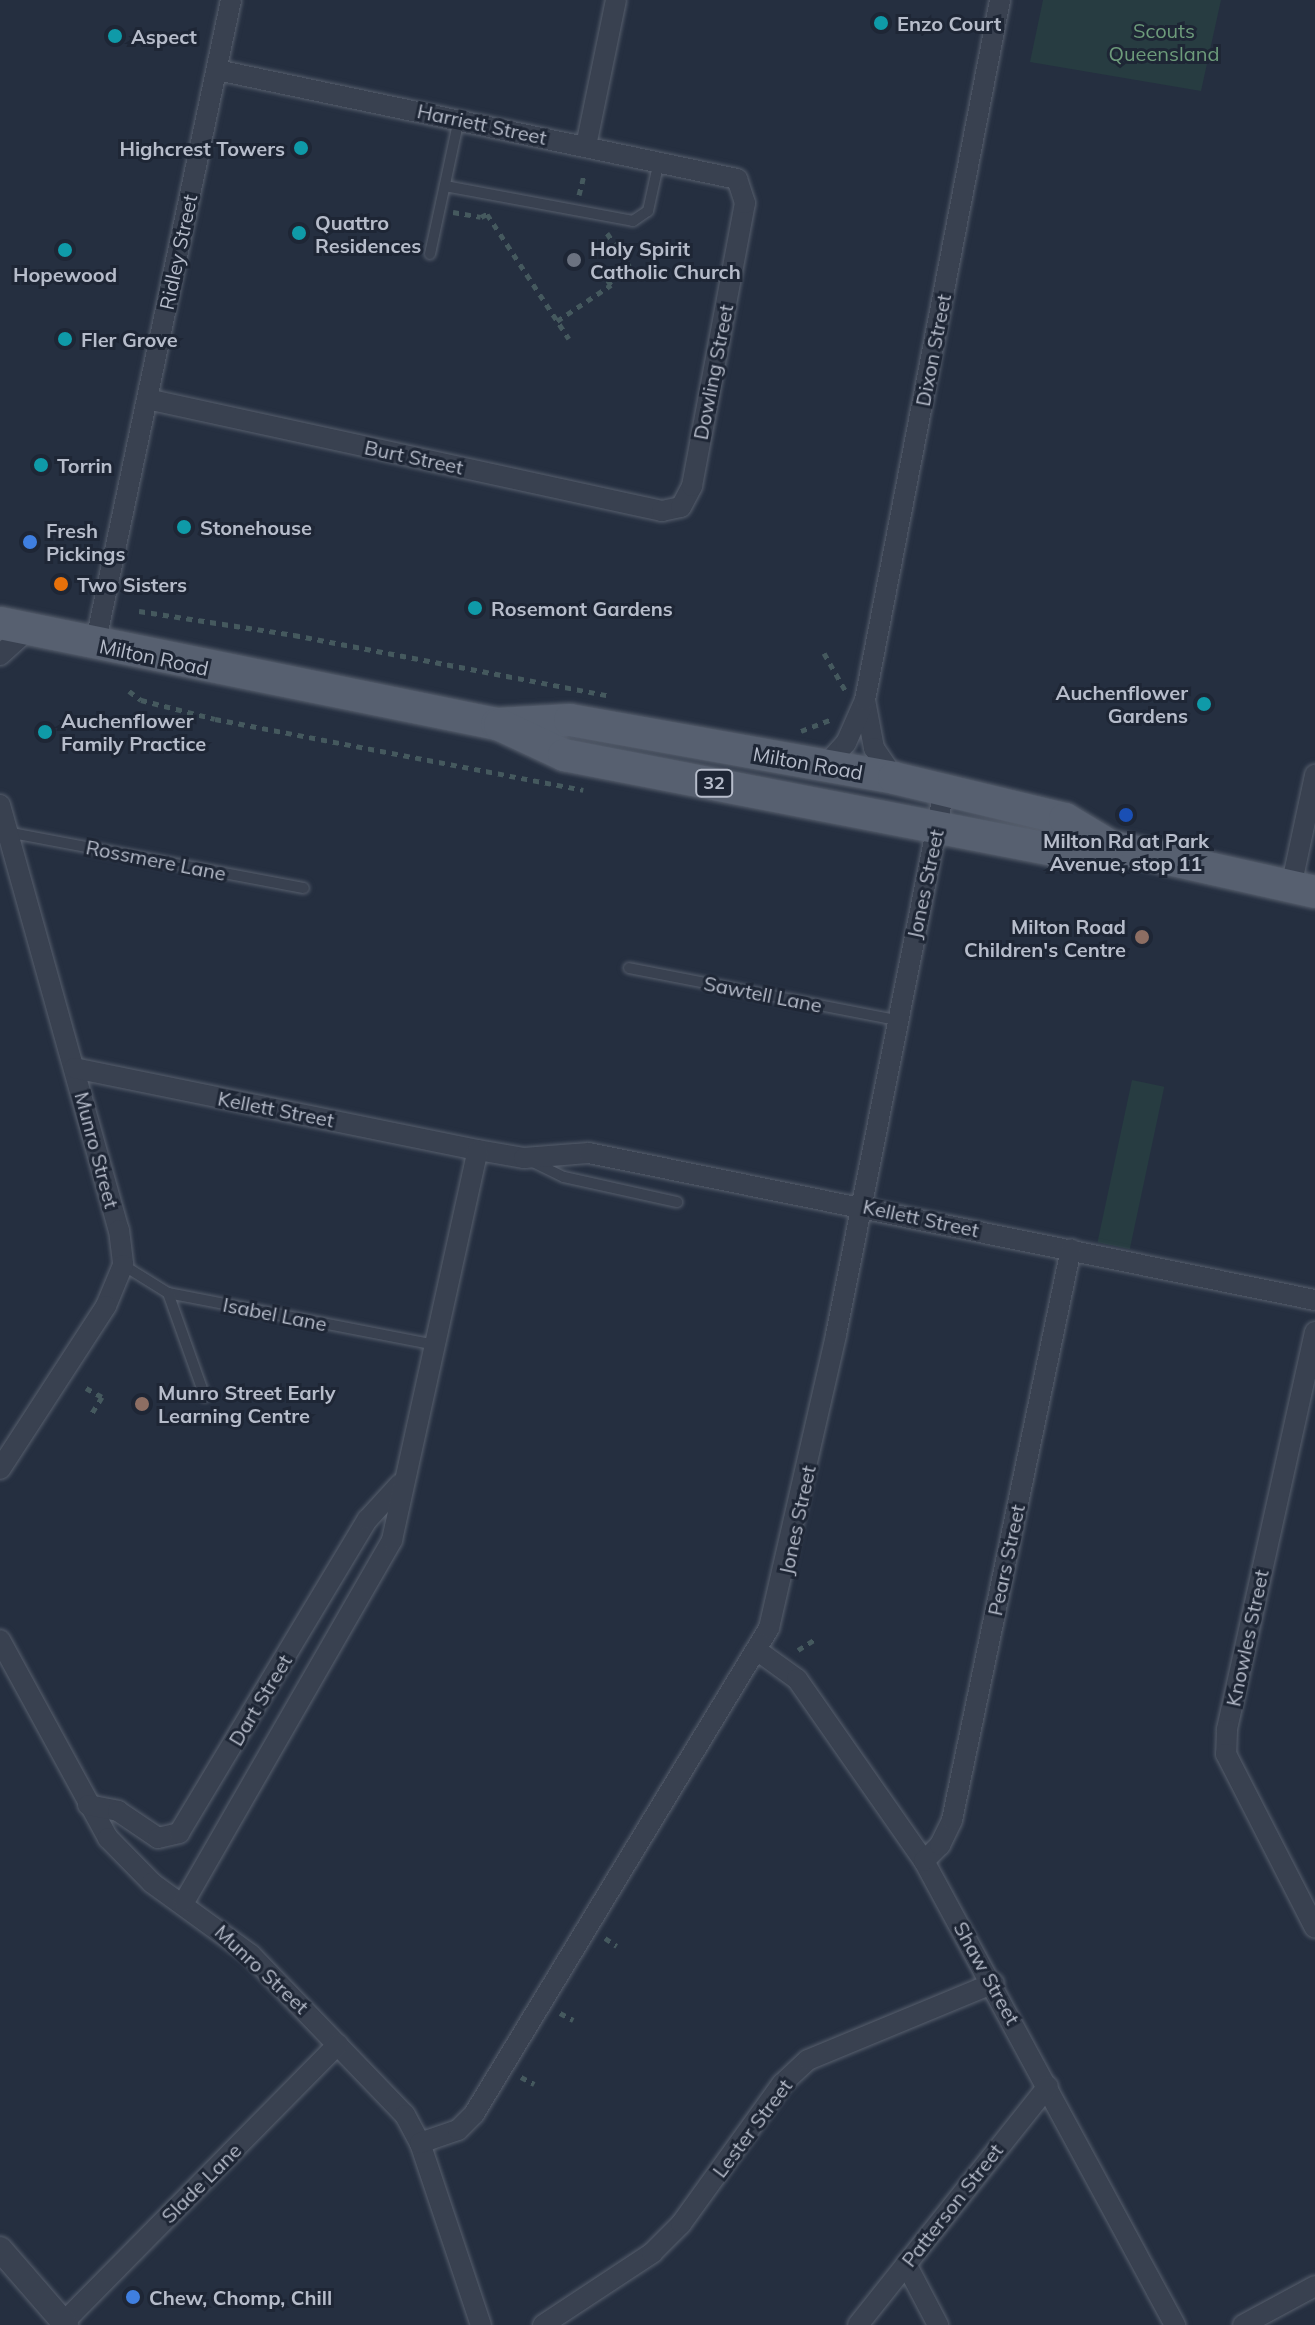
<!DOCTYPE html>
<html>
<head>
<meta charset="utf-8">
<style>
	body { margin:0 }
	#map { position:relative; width:1315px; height:2325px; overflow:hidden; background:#252f40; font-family:Mulish,sans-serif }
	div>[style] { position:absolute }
	.green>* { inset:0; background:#273c41; transform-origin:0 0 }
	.path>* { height:5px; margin-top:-2.5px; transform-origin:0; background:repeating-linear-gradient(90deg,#45595e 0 6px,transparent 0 12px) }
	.roads { filter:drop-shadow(0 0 2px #575f6d) drop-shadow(0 0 2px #575f6d) }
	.service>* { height:10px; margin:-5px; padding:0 5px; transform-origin:5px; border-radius:5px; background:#394150 }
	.minor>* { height:20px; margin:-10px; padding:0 10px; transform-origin:10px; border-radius:10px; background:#394150 }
	.tertiary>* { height:24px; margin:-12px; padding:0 12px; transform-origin:12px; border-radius:12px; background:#394150 }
	.primary>* { height:32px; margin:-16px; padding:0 16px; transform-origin:16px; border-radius:16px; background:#576070 }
	.dots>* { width:22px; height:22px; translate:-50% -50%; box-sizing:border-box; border:4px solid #1e2635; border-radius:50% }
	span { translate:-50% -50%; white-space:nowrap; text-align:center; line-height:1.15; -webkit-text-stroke:6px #1e2635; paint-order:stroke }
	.shield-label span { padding:2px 6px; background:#1e2635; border:2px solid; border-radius:6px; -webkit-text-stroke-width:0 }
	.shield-label { font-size:18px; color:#b6bcca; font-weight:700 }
	.poi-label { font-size:20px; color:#b6bcca; font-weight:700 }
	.left { translate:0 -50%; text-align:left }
	.right { translate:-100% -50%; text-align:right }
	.park-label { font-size:20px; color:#6d9b7b }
	.street-label { font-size:20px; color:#b6bcca }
</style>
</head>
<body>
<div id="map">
	<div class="green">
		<div style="clip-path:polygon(1043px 0,1221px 0,1201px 91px,1030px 62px)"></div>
		<div style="left:1132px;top:1080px;width:33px;height:166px;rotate:12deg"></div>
	</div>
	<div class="path">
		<div style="left:579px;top:195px;width:21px;rotate:-76deg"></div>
		<div style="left:453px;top:212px;width:28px;rotate:10deg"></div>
		<div style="left:481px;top:217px;width:9px;rotate:-27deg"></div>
		<div style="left:487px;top:214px;width:149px;rotate:56.7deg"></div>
		<div style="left:607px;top:233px;width:40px;rotate:56deg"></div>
		<div style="left:557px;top:321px;width:65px;rotate:-33.7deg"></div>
		<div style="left:611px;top:285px;width:7px;rotate:-124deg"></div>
		<div style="left:139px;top:611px;width:157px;rotate:8.8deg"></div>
		<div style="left:294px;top:635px;width:322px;rotate:10.9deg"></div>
		<div style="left:824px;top:653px;width:43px;rotate:60.4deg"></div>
		<div style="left:129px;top:691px;width:15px;rotate:37deg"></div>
		<div style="left:141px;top:700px;width:76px;rotate:14.4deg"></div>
		<div style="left:215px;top:719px;width:375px;rotate:10.9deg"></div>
		<div style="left:801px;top:731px;width:33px;rotate:-21deg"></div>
		<div style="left:86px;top:1388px;width:18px;rotate:29deg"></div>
		<div style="left:102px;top:1397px;width:19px;rotate:122deg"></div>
		<div style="left:798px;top:1650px;width:19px;rotate:-32deg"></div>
		<div style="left:605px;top:1938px;width:14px;rotate:34deg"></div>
		<div style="left:560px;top:2013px;width:15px;rotate:28deg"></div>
		<div style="left:521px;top:2077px;width:15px;rotate:28deg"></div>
	</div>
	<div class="roads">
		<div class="service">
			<div style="left:445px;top:186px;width:191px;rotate:10.5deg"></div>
			<div style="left:633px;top:221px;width:18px;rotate:-34deg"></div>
			<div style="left:648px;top:211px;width:51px;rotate:-77.6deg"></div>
			<div style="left:430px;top:254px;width:138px;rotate:-77.9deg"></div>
			<div style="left:7px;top:832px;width:302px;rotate:10.7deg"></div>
			<div style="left:629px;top:968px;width:273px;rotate:11deg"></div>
			<div style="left:533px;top:1162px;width:34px;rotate:26deg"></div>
			<div style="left:564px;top:1177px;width:116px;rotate:12.5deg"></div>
			<div style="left:123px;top:1265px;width:53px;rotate:31.9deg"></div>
			<div style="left:168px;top:1293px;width:272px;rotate:11deg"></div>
			<div style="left:168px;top:1293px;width:110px;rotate:70.4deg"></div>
		</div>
		<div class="minor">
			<div style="left:586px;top:146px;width:149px;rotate:-78.4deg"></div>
			<div style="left:147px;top:399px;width:527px;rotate:12.27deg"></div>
			<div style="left:662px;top:511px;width:19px;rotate:-12deg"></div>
			<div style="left:681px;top:507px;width:24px;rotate:-62deg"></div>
			<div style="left:692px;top:486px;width:288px;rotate:-79.4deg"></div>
			<div style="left:745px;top:203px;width:25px;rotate:-108deg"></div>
			<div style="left:737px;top:179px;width:531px;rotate:-168.16deg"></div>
			<div style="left:95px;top:645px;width:659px;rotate:-78.09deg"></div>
			<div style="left:0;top:655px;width:39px;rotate:-42deg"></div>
			<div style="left:865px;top:700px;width:49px;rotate:79.4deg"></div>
			<div style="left:874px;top:748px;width:36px;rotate:56deg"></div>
			<div style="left:825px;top:766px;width:31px;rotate:-48deg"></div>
			<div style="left:846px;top:743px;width:47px;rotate:-66.2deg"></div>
			<div style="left:865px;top:700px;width:713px;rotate:-79.08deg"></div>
			<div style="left:0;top:805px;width:441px;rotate:74.4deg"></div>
			<div style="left:119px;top:1230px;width:35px;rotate:83deg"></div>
			<div style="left:123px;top:1265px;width:44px;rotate:112.5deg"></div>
			<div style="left:106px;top:1306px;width:194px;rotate:123deg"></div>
			<div style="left:1291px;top:887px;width:115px;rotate:-77.9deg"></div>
			<div style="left:74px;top:1068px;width:412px;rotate:11.5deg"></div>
			<div style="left:478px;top:1150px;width:47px;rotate:9.9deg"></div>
			<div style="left:524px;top:1158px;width:65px;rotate:-4.4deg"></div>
			<div style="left:589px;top:1153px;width:741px;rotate:11.45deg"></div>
			<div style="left:1315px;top:1332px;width:408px;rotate:102.5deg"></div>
			<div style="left:1227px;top:1730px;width:24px;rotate:92deg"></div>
			<div style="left:1226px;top:1754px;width:195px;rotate:62.9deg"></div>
			<div style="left:0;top:1640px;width:226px;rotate:61.4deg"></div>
			<div style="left:108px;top:1838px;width:63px;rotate:45.6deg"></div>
			<div style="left:152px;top:1883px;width:122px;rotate:36deg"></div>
			<div style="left:251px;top:1955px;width:222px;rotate:46.1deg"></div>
			<div style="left:405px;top:2115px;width:32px;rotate:62deg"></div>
			<div style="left:420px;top:2143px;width:192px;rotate:71.5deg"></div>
			<div style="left:758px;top:1651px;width:48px;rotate:35.7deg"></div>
			<div style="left:797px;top:1679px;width:222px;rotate:55.1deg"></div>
			<div style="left:924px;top:1861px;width:528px;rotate:61.59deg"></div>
			<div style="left:88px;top:1805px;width:31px;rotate:11deg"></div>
			<div style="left:118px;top:1811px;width:48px;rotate:34deg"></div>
			<div style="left:158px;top:1838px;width:22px;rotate:-13deg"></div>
			<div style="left:179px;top:1833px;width:366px;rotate:-59deg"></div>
			<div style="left:368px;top:1519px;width:47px;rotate:-47.6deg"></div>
			<div style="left:924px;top:1861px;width:23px;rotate:-45deg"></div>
			<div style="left:940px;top:1845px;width:28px;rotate:-64deg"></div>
			<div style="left:952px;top:1820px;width:583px;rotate:-78.23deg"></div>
			<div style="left:184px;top:1902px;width:418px;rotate:-60.1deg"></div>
			<div style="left:392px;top:1540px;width:399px;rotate:-77.6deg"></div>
			<div style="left:420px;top:2143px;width:40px;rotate:-18.9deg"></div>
			<div style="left:458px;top:2130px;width:23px;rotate:-45deg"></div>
			<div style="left:474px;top:2114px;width:569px;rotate:-58.74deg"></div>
			<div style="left:769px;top:1628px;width:301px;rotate:-77.1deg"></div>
			<div style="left:836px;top:1335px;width:556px;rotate:-78.79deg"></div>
			<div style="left:906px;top:2264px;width:69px;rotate:62.3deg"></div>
			<div style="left:64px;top:2322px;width:390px;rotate:-45.4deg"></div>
			<div style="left:543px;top:2325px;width:131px;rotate:-33.4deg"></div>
			<div style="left:652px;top:2253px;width:41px;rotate:-45deg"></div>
			<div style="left:681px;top:2224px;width:173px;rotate:-54.2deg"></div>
			<div style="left:782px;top:2084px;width:35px;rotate:-43deg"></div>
			<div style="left:808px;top:2060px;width:201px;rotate:-22.5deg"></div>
			<div style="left:858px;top:2325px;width:305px;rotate:-51.5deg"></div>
			<div style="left:1243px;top:2325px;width:82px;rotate:-28.4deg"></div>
		</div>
		<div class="tertiary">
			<div style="left:0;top:2249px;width:101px;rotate:49deg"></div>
		</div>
		<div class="primary">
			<div style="left:0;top:623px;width:507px;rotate:11.49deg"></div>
			<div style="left:497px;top:724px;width:73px;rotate:-3.1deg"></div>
			<div style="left:570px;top:720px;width:329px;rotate:10.1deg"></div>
			<div style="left:894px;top:778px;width:176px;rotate:13.5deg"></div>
			<div style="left:1065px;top:819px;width:52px;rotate:31deg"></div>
			<div style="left:1110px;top:846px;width:210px;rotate:12.6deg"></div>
			<div style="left:500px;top:725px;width:71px;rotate:25.1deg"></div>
			<div style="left:564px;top:755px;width:509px;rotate:10.98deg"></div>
			<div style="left:1064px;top:852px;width:46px;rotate:-7.4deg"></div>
		</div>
	</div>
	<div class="dots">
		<div style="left:881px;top:23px;background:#0f9aa8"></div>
		<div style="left:115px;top:36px;background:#0f9aa8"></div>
		<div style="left:301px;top:148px;background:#0f9aa8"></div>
		<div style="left:299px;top:233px;background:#0f9aa8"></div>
		<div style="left:65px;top:250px;background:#0f9aa8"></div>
		<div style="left:574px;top:260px;background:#6b7280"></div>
		<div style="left:65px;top:339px;background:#0f9aa8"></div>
		<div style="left:41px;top:465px;background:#0f9aa8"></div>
		<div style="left:184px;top:527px;background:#0f9aa8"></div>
		<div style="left:30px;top:542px;background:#3f7fe0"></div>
		<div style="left:61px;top:584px;background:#e8710a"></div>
		<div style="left:475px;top:608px;background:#0f9aa8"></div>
		<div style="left:1204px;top:704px;background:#0f9aa8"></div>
		<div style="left:45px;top:732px;background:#0f9aa8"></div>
		<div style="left:1126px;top:815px;background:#1a4fb4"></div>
		<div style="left:1142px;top:937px;background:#8d6e63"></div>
		<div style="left:142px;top:1404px;background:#8d6e63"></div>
		<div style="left:133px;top:2297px;background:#3f7fe0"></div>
	</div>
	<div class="shield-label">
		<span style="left:714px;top:783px">32</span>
	</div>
	<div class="poi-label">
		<span class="left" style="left:897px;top:23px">Enzo Court</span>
		<span class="left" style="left:131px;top:36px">Aspect</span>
		<span class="right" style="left:285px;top:148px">Highcrest Towers</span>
		<span class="left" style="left:315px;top:234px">Quattro<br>Residences</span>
		<span class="left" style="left:590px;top:260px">Holy Spirit<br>Catholic Church</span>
		<span style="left:65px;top:274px">Hopewood</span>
		<span class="left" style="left:81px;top:339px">Fler Grove</span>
		<span class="left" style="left:57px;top:465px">Torrin</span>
		<span class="left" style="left:200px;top:527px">Stonehouse</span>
		<span class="left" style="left:46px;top:542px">Fresh<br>Pickings</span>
		<span class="left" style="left:77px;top:584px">Two Sisters</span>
		<span class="left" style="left:491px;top:608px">Rosemont Gardens</span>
		<span class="right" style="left:1188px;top:704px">Auchenflower<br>Gardens</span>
		<span class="left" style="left:61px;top:732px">Auchenflower<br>Family Practice</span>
		<span style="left:1126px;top:852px">Milton Rd at Park<br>Avenue, stop 11</span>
		<span class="right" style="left:1126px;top:938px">Milton Road<br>Children's Centre</span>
		<span class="left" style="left:158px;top:1404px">Munro Street Early<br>Learning Centre</span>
		<span class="left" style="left:149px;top:2297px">Chew, Chomp, Chill</span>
	</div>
	<div class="park-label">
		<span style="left:1164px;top:42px">Scouts<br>Queensland</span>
	</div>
	<div class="street-label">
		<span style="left:482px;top:124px;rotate:12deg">Harriett Street</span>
		<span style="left:178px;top:252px;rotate:-78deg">Ridley Street</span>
		<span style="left:933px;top:350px;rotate:-79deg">Dixon Street</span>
		<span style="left:713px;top:372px;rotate:-79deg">Dowling Street</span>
		<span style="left:414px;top:457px;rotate:12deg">Burt Street</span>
		<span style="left:154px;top:657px;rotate:12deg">Milton Road</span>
		<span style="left:808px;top:763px;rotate:10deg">Milton Road</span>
		<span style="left:156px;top:860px;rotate:11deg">Rossmere Lane</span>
		<span style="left:925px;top:884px;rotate:-78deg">Jones Street</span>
		<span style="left:763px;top:994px;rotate:11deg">Sawtell Lane</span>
		<span style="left:276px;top:1109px;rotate:11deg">Kellett Street</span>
		<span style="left:97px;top:1150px;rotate:75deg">Munro Street</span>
		<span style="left:921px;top:1218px;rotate:12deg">Kellett Street</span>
		<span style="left:275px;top:1314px;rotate:11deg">Isabel Lane</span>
		<span style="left:797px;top:1520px;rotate:-78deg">Jones Street</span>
		<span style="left:1006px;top:1560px;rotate:-78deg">Pears Street</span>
		<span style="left:1247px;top:1638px;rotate:-78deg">Knowles Street</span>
		<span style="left:260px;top:1700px;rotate:-59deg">Dart Street</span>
		<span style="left:262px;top:1969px;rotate:43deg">Munro Street</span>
		<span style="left:987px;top:1973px;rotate:61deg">Shaw Street</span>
		<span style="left:752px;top:2128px;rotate:-53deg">Lester Street</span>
		<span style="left:201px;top:2183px;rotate:-45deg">Slade Lane</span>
		<span style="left:952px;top:2205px;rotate:-52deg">Patterson Street</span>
	</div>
</div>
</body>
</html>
